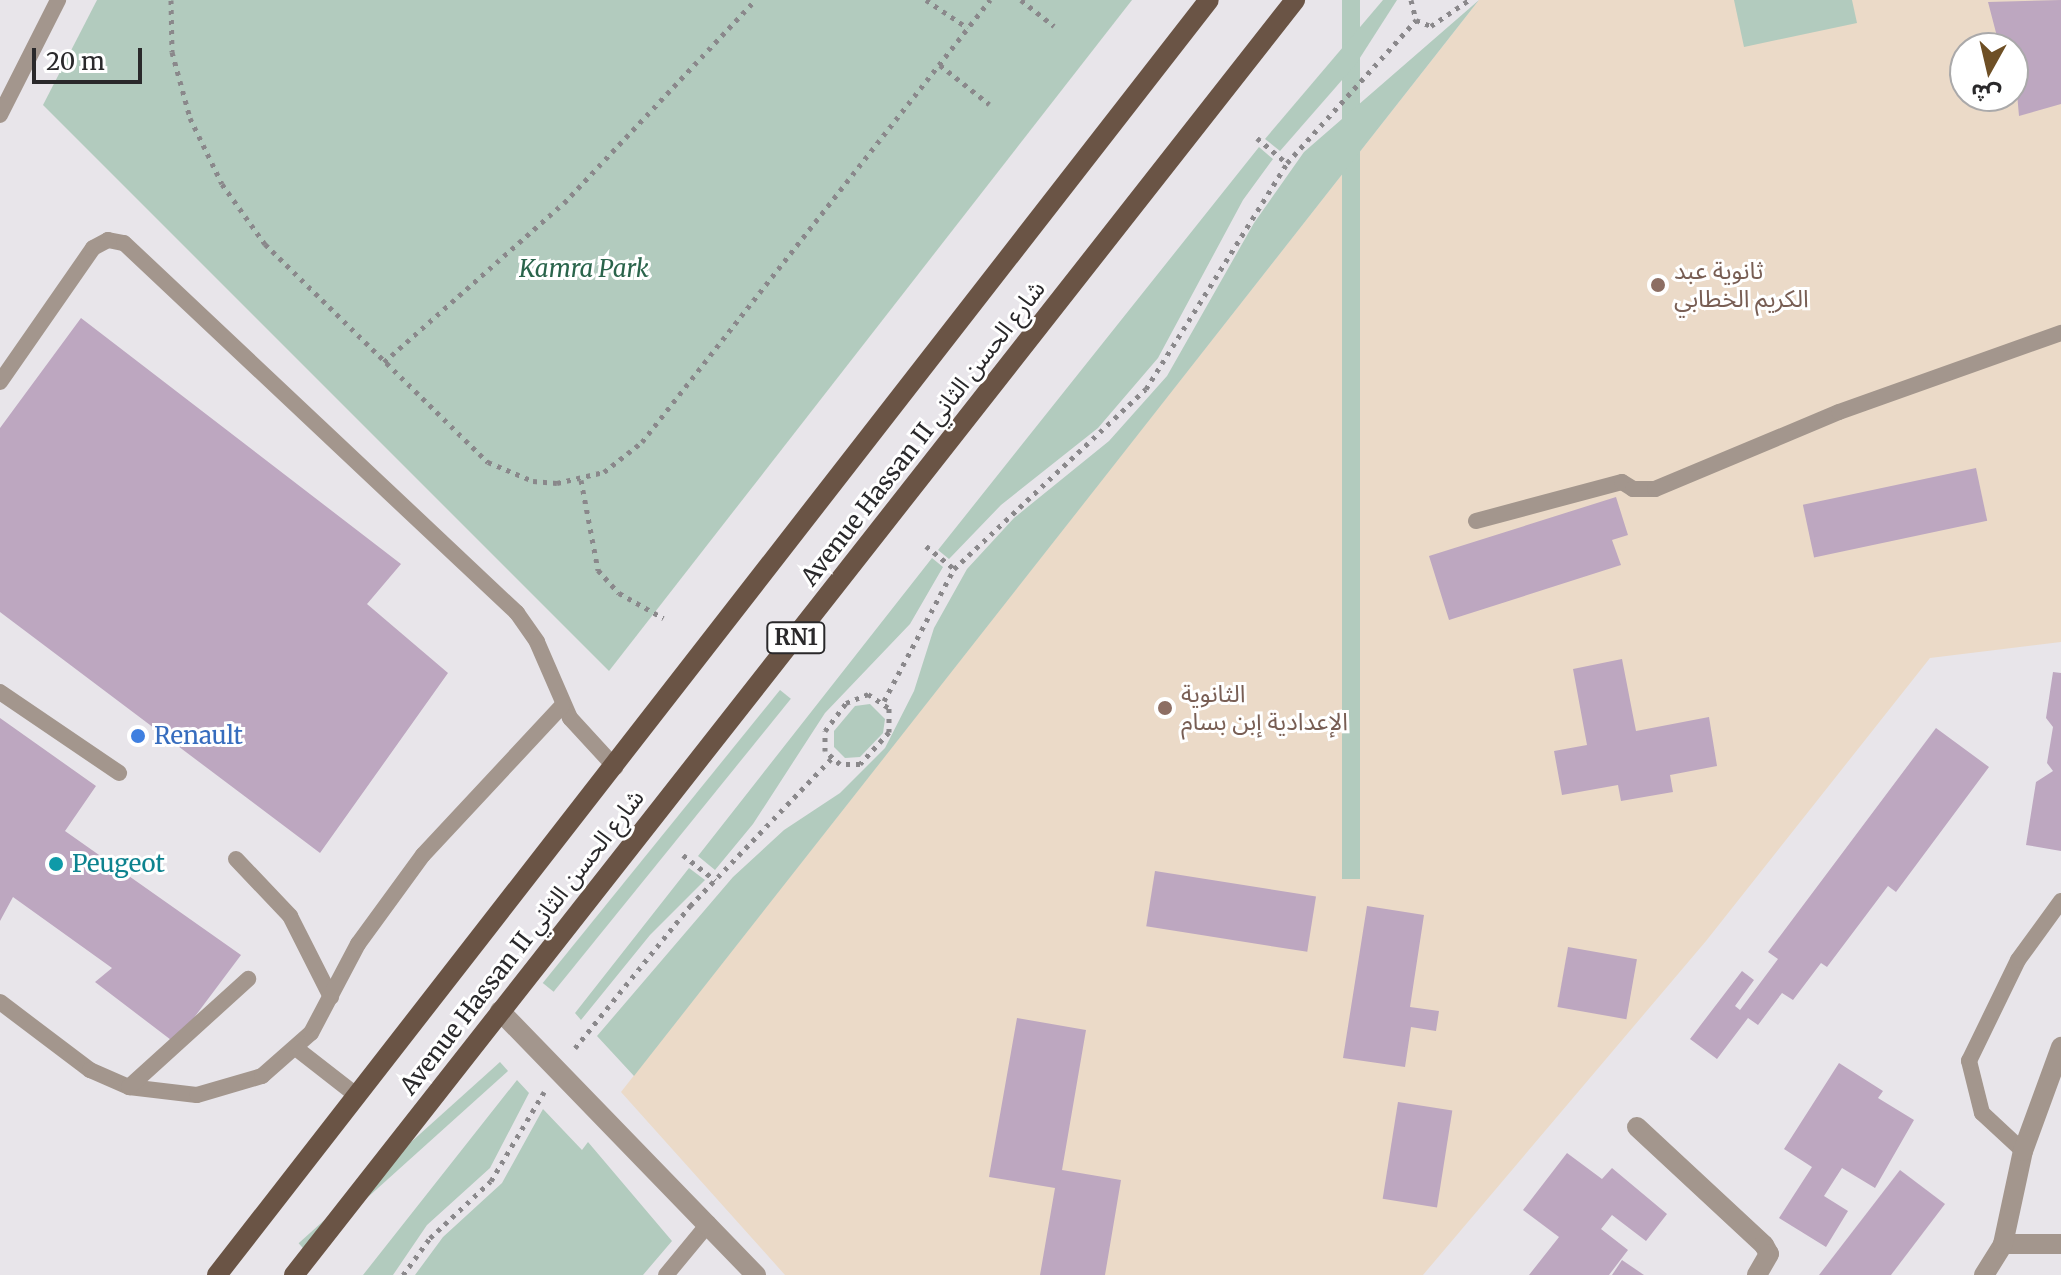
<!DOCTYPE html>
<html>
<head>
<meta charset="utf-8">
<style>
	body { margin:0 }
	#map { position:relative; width:2061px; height:1275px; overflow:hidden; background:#e8e5ea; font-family:Merriweather,"Noto Sans Arabic",serif }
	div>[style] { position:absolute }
	.education>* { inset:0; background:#ebdac8 }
	.green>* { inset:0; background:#b2cbbe; transform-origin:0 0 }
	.building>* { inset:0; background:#bda7c0; transform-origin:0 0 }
	.path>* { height:5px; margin-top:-2.5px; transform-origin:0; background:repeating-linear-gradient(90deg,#8a888b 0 4px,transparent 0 10px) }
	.service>* { height:16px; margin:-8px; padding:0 8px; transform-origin:8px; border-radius:8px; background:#a3968d }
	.minor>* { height:20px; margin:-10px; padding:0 10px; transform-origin:10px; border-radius:10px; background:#a3968d }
	.primary>* { height:20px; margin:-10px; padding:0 10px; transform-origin:10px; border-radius:10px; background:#6a5445 }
	.dots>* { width:22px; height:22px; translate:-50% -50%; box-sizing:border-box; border:4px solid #fff; border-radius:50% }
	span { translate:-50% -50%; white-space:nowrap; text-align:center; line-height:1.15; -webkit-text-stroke:6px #fff; paint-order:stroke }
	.shield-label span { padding:2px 6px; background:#fff; border:2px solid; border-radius:6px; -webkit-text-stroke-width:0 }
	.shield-label { font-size:22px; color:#2a292b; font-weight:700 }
	.park-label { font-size:24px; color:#2a644b; font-style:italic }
	.education-label { font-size:24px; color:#785e54 }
	.left { translate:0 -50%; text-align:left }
	.street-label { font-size:24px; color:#2a292b }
	.shop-label { font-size:24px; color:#366cbe }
	.culture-label { font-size:24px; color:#0d838f }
	.north { position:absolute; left:1949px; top:32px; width:80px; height:80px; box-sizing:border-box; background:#fff; border:2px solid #aaa9aa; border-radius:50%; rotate:188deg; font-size:22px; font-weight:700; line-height:32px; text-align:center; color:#2a292b }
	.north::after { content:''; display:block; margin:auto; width:28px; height:36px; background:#6e4f25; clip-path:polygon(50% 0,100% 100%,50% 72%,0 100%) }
	.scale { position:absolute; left:32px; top:48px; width:110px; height:36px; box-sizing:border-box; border:4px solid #2a292b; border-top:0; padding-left:10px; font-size:24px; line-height:28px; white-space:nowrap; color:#2a292b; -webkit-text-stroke:6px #fff; paint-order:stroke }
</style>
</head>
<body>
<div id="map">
	<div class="education">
		<div style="clip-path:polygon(evenodd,1479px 0,2061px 0,2061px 642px,1930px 658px,1706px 941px,1423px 1275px,785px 1275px,621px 1092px,1479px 0,1965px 48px,2013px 48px,2013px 96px,1965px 96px,1965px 48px)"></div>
	</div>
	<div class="green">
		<div style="clip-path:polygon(97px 0,1132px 0,609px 671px,43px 105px)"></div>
		<div style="left:1342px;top:0;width:18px;height:879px"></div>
		<div style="clip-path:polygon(1383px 0,1397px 0,1356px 64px,1280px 151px,1265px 139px)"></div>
		<div style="clip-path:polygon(1479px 0,1107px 474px,634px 1076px,597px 1036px,733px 877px,784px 830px,840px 793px,885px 748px,914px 691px,934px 628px,967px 569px,1014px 518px,1109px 441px,1167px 376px,1254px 223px,1304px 152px)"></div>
		<div style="clip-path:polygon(1734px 0,1852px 0,1857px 23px,1744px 47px)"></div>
		<div style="clip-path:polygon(1259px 147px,1273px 159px,1243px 200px,1158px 358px,1098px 428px,1001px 505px,949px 559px,938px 550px)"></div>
		<div style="clip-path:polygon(932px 558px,943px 567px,910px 624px,825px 713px,753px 824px,715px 870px,698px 856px)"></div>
		<div style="left:780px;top:690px;width:14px;height:377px;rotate:39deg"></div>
		<div style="clip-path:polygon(870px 704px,885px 719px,883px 733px,860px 757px,845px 758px,834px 747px,834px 731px,855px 706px)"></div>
		<div style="clip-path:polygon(689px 868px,705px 880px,650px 935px,581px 1020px,575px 1013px)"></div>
		<div style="left:500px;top:1062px;width:12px;height:271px;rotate:48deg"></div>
		<div style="clip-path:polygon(517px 1080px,529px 1093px,490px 1168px,427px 1225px,393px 1275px,363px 1275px)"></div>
		<div style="clip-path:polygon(543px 1109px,582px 1150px,588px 1142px,672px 1241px,643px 1275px,415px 1275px,443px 1237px,502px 1183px)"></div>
	</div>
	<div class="building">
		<div style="clip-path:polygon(2061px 0,2061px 104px,2019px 116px,2013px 48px,2000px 48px,1988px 2px)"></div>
		<div style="clip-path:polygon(81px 318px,401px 564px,367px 604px,448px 673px,320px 853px,0 612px,0 428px)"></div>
		<div style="left:1976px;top:468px;width:54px;height:177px;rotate:78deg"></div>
		<div style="clip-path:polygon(1616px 497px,1628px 535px,1612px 540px,1621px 565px,1449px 620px,1429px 556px)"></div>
		<div style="clip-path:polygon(1622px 659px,1636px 731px,1709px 717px,1717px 766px,1670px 775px,1673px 792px,1621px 801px,1618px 785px,1562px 795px,1554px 751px,1587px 745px,1573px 669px)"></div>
		<div style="clip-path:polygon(2053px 672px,2061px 673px,2061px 851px,2026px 845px,2036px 782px,2053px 771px,2047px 763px,2053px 727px,2046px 718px)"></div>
		<div style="clip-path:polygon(0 718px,96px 786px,65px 831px,241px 955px,175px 1043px,95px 982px,112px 968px,13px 897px,0 921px)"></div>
		<div style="clip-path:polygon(1936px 728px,1989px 767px,1896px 892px,1888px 886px,1827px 967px,1821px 963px,1793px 1000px,1782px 993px,1758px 1025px,1748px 1018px,1717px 1059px,1690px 1039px,1742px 971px,1754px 980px,1735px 1006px,1740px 1010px,1778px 959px,1768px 952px)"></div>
		<div style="left:1155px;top:871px;width:163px;height:56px;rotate:9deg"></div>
		<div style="clip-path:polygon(1367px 906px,1424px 915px,1410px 1007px,1439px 1011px,1436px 1031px,1411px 1027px,1405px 1067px,1343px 1058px)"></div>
		<div style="left:1568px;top:947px;width:70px;height:61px;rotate:10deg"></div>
		<div style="clip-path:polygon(1017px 1018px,1086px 1030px,1062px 1170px,1121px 1180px,1105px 1275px,1040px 1275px,1055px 1188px,989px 1177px)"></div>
		<div style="clip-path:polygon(1839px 1063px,1883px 1091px,1878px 1098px,1914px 1120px,1875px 1188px,1842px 1168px,1824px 1196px,1848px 1211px,1826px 1247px,1779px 1218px,1812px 1167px,1784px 1149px)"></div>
		<div style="left:1398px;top:1102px;width:55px;height:98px;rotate:9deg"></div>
		<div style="clip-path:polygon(1567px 1153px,1602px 1179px,1612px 1168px,1667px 1214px,1646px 1241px,1612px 1215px,1601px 1229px,1628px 1250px,1609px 1275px,1529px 1275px,1559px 1237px,1523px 1210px)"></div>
		<div style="clip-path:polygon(1900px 1170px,1945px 1204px,1891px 1275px,1819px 1275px)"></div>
		<div style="clip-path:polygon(1622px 1260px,1644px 1275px,1612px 1275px)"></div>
	</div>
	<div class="path">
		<div style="left:171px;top:0;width:52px;rotate:88.9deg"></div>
		<div style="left:172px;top:52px;width:68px;rotate:74.7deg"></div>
		<div style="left:190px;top:118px;width:73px;rotate:64.1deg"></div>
		<div style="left:222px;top:184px;width:74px;rotate:54.4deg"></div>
		<div style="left:265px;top:244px;width:312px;rotate:44.4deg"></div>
		<div style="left:488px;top:462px;width:49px;rotate:22.9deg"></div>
		<div style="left:533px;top:481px;width:24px;rotate:5deg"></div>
		<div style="left:557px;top:483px;width:48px;rotate:-13.2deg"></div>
		<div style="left:604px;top:472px;width:48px;rotate:-38.3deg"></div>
		<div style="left:642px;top:442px;width:563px;rotate:-51.79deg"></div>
		<div style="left:926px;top:0;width:50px;rotate:33.7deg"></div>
		<div style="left:1021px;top:0;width:42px;rotate:38.2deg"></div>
		<div style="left:1411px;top:0;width:21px;rotate:76deg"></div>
		<div style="left:1416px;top:20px;width:16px;rotate:22deg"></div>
		<div style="left:1431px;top:26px;width:46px;rotate:-34.4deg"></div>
		<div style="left:940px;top:65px;width:63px;rotate:38.5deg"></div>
		<div style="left:1257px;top:138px;width:39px;rotate:40deg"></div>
		<div style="left:384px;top:362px;width:240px;rotate:-41.5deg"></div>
		<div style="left:564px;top:203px;width:279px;rotate:-46.7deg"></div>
		<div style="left:581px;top:480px;width:92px;rotate:79.3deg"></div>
		<div style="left:598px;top:570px;width:31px;rotate:48deg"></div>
		<div style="left:619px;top:593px;width:51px;rotate:29.6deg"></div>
		<div style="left:926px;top:546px;width:36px;rotate:39deg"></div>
		<div style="left:868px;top:694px;width:25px;rotate:34deg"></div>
		<div style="left:889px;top:708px;width:24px;rotate:90deg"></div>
		<div style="left:889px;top:732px;width:43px;rotate:132.2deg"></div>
		<div style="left:860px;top:764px;width:20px;rotate:180deg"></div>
		<div style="left:840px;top:764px;width:20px;rotate:-139deg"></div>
		<div style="left:825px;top:751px;width:20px;rotate:-90deg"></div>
		<div style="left:825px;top:731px;width:35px;rotate:-53deg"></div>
		<div style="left:846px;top:703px;width:24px;rotate:-22deg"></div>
		<div style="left:884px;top:701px;width:149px;rotate:-62.1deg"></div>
		<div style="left:954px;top:569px;width:263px;rotate:-43.2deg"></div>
		<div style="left:1146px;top:389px;width:266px;rotate:-58deg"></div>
		<div style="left:1287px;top:163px;width:193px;rotate:-47.9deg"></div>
		<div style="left:683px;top:855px;width:41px;rotate:38deg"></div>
		<div style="left:575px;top:1048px;width:183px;rotate:-51deg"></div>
		<div style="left:690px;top:906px;width:204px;rotate:-46.2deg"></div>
		<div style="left:403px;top:1275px;width:46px;rotate:-53.9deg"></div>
		<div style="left:430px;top:1238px;width:83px;rotate:-43.1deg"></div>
		<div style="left:491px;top:1181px;width:104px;rotate:-59.2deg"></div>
	</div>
	<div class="service">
		<div style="left:0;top:115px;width:129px;rotate:-63.2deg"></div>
		<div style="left:0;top:382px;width:163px;rotate:-55.2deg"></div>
		<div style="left:93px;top:248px;width:17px;rotate:-28deg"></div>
		<div style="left:108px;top:240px;width:16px;rotate:11deg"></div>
		<div style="left:124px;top:243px;width:540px;rotate:43.27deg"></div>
		<div style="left:517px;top:613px;width:35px;rotate:55deg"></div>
		<div style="left:537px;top:642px;width:83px;rotate:66.5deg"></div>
		<div style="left:570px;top:718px;width:67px;rotate:47.4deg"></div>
		<div style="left:1476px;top:521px;width:151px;rotate:-15deg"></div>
		<div style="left:1622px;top:482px;width:13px;rotate:32deg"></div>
		<div style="left:1633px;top:489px;width:22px"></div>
		<div style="left:1655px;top:489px;width:199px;rotate:-22.7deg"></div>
		<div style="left:1839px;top:412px;width:236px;rotate:-19.6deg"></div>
		<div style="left:0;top:692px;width:144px;rotate:34.2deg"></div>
		<div style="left:236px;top:859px;width:79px;rotate:46.5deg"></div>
		<div style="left:290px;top:916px;width:91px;rotate:63.2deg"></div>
		<div style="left:0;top:1002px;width:113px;rotate:37.1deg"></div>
		<div style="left:90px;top:1070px;width:43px;rotate:23.6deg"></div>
		<div style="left:129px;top:1087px;width:68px;rotate:6.7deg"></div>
		<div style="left:197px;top:1095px;width:68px;rotate:-16.3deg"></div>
		<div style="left:262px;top:1076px;width:65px;rotate:-41.3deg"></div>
		<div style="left:311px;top:1033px;width:101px;rotate:-62.2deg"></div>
		<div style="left:358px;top:944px;width:110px;rotate:-53.9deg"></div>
		<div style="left:423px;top:855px;width:204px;rotate:-47deg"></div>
		<div style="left:297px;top:1049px;width:75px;rotate:37.9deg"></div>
		<div style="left:129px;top:1087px;width:161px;rotate:-42.2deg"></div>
		<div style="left:2023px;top:1151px;width:56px;rotate:-137.2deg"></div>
		<div style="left:1982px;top:1113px;width:54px;rotate:-104deg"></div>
		<div style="left:1969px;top:1061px;width:112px;rotate:-64.1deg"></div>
		<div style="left:2018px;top:960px;width:73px;rotate:-53.9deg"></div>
		<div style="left:666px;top:1275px;width:67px;rotate:-50.4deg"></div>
	</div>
	<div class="minor">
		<div style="left:500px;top:1011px;width:368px;rotate:45.9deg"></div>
		<div style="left:1637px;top:1127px;width:173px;rotate:42.9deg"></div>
		<div style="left:1764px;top:1245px;width:10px;rotate:61deg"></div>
		<div style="left:1769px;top:1254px;width:24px;rotate:120deg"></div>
		<div style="left:2003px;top:1244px;width:58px"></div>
		<div style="left:1984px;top:1275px;width:36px;rotate:-58deg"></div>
		<div style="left:2003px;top:1244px;width:95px;rotate:-77.9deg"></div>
		<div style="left:2023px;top:1151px;width:111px;rotate:-69.9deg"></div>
	</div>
	<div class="primary">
		<div style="left:217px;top:1275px;width:1615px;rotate:-52.12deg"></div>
		<div style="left:294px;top:1275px;width:1621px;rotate:-51.86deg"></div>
	</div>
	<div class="dots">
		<div style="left:1658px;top:285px;background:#8d6e63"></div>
		<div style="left:1165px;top:708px;background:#8d6e63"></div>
		<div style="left:138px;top:736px;background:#3f7fe0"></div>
		<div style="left:56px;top:864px;background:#0f9aa8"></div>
	</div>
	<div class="shield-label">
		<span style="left:796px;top:638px">RN1</span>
	</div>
	<div class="park-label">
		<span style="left:584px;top:269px">Kamra Park</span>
	</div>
	<div class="education-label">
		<span class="left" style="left:1674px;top:285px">ثانوية عبد<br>الكريم الخطابي</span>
		<span class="left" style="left:1181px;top:708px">الثانوية<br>الإعدادية إبن بسام</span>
	</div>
	<div class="street-label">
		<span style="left:923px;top:433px;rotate:-52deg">Avenue Hassan II شارع الحسن الثاني</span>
		<span style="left:522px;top:942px;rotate:-52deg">Avenue Hassan II شارع الحسن الثاني</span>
	</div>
	<div class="shop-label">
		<span class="left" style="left:154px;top:736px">Renault</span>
	</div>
	<div class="culture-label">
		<span class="left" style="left:72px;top:864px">Peugeot</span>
	</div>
	<div class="north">ش</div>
	<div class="scale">20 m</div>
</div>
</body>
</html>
